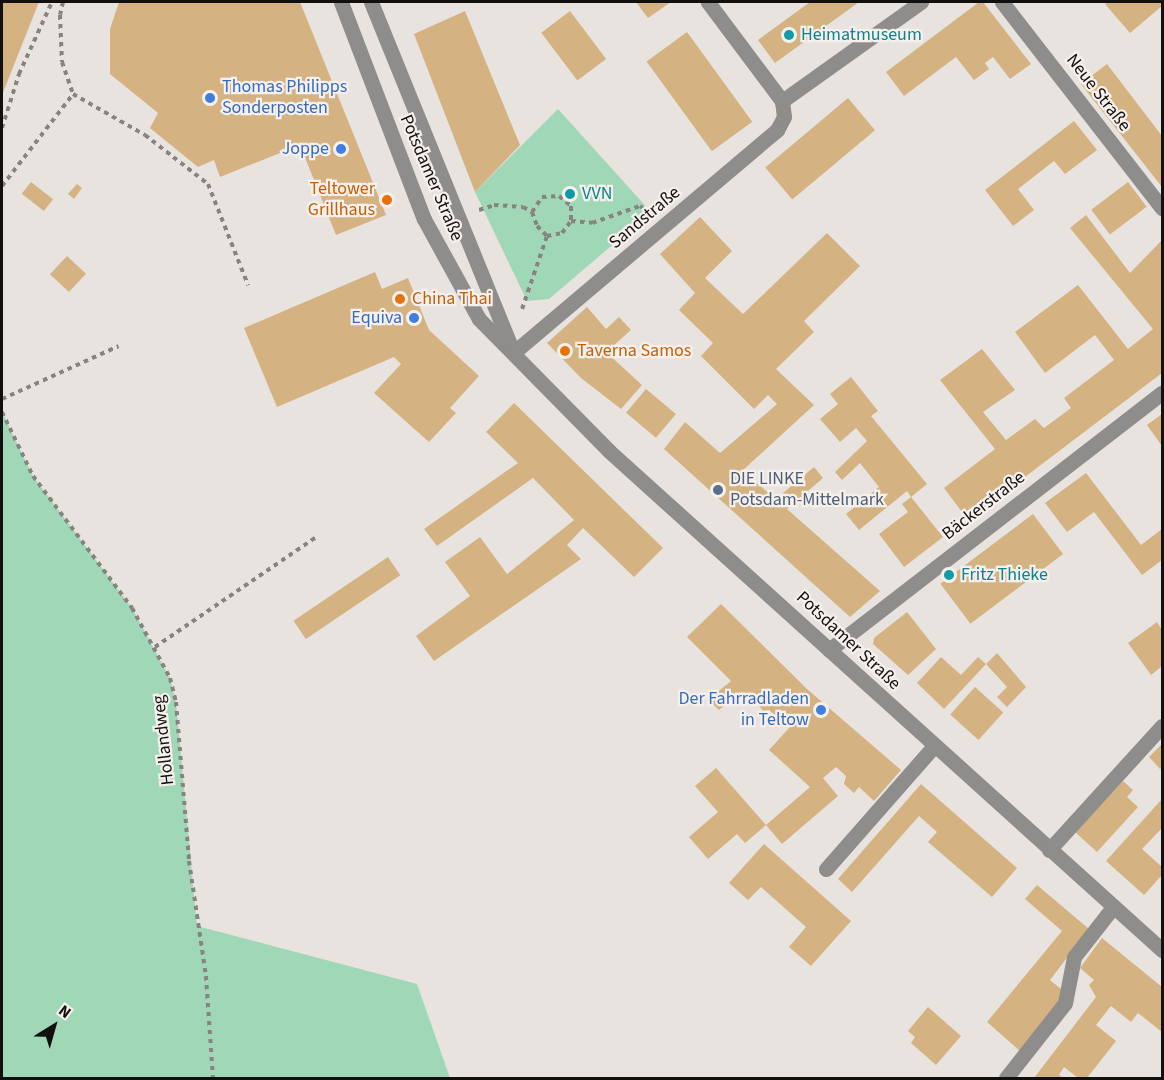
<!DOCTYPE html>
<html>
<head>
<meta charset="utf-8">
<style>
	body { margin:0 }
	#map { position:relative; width:1164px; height:1080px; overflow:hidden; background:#e9e3e0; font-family:"Source Sans 3",sans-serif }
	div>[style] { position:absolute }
	.green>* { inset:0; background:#a0d7b7 }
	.building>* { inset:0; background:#d4b282; transform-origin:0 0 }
	.path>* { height:4px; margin-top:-2px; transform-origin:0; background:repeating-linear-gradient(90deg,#878381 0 4.5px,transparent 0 9px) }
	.minor>* { height:15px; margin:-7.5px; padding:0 7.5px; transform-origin:7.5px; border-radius:7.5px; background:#8e8d8b }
	.dots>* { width:16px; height:16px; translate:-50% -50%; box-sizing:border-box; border:3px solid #f6f0ed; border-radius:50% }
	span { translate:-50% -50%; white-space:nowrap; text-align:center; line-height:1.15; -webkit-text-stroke:4.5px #f6f0ed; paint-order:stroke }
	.culture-label { font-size:18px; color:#0d838f }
	.left { translate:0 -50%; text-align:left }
	.shop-label { font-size:18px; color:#366cbe }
	.right { translate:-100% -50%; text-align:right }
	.street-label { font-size:18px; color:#12100f }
	.food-label { font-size:18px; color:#c56008 }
	.service-label { font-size:18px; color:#4e5e75 }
	.frame { position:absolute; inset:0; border:3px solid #12100f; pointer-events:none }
	.north { position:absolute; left:24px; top:996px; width:60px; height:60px; -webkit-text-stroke:4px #f6f0ed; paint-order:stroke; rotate:37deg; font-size:16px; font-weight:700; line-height:24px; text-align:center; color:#12100f }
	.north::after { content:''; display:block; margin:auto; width:21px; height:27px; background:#12100f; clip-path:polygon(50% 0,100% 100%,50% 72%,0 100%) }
</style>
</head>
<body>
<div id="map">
	<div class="green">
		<div style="clip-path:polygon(558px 109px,651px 212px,549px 299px,527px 301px,475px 192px)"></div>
		<div style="clip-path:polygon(2px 412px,33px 476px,132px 608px,170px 678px,176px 702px,197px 926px,417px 984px,450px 1078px,2px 1078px)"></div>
	</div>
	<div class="building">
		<div style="clip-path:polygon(2px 2px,39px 2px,2px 95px)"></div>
		<div style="clip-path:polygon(119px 2px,300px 2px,386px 215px,336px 235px,300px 145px,220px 177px,214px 160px,198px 167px,150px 128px,158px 113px,110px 74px,110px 29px)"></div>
		<div style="clip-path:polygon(636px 2px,671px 2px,648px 18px)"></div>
		<div style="clip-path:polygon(810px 2px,859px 2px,775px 63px,758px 40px)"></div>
		<div style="clip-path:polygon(979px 2px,983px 2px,1031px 64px,1010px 79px,993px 57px,985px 63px,989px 69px,974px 80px,956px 57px,904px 96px,886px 72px)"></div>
		<div style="clip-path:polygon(1108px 2px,1162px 2px,1162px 6px,1130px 33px,1105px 4px)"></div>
		<div style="clip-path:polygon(465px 11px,520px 145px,475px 192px,414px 34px)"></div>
		<div style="left:570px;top:11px;width:60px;height:36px;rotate:53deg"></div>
		<div style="left:687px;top:32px;width:111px;height:50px;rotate:54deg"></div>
		<div style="clip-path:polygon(1107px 64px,1162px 136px,1162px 187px,1081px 84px)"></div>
		<div style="left:848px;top:98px;width:42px;height:108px;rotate:50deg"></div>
		<div style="clip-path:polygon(1074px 121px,1097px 150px,1065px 174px,1054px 161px,1018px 189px,1034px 210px,1013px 226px,985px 190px)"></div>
		<div style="left:31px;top:182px;width:28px;height:15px;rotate:38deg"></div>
		<div style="left:1128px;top:182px;width:31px;height:46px;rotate:53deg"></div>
		<div style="clip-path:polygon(77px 184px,82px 188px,74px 199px,68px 194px)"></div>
		<div style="clip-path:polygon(1086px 215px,1130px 273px,1162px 240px,1162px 373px,968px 520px,944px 488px,995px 449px,940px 380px,982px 349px,1015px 390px,983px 412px,1006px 440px,1035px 419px,1044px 428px,1071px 408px,1064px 398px,1114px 360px,1095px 335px,1045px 373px,1015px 332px,1078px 285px,1128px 349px,1153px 329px,1070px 228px)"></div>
		<div style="clip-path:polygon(700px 217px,732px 251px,705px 278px,743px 314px,827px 233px,860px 266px,804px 321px,814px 332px,776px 369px,814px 405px,742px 471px,776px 499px,814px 467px,823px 478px,787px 509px,880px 591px,850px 617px,664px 449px,685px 422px,720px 453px,777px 404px,768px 395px,754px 409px,701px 356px,713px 343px,679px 310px,695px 293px,660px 254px)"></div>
		<div style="left:67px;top:256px;width:26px;height:25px;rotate:43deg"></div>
		<div style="clip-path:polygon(375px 272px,382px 289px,408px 278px,429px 330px,479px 376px,450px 408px,456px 413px,429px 442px,374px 393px,401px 364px,394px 357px,277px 407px,244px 328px)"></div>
		<div style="clip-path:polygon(587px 307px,606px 329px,619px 317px,631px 330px,606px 352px,642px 385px,621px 409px,581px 378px,547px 343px)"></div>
		<div style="clip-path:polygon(851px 377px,878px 411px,871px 416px,927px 484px,911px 497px,943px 537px,904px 567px,879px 534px,908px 512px,902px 504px,911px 497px,907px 491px,859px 530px,846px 514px,879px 487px,860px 463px,842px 480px,835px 472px,867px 441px,856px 428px,840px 442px,820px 419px,838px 404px,830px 394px)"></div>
		<div style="left:646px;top:389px;width:39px;height:31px;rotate:40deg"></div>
		<div style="clip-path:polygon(514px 403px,663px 548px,634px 577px,583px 528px,567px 545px,581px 559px,434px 661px,416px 636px,470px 596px,445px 562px,480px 537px,507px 574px,574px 520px,533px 478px,437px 546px,424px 529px,518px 463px,486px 432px)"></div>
		<div style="clip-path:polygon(1162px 414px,1162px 446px,1147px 425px)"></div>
		<div style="clip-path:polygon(1086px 473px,1141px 545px,1162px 529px,1162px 560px,1142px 575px,1094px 512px,1067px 532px,1045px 503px)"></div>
		<div style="left:1033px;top:514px;width:50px;height:116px;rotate:53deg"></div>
		<div style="left:388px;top:557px;width:22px;height:114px;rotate:56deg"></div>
		<div style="clip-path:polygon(721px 604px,807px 689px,901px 770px,874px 801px,859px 787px,854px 793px,844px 784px,846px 776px,836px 767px,823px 778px,838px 796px,782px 844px,766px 825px,810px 787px,769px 750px,790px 727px,769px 710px,763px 711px,750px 693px,745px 697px,741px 692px,719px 710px,708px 700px,731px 681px,687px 637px)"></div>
		<div style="clip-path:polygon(907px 612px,936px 649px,908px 675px,873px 644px,874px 638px)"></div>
		<div style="clip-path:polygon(1157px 622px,1162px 630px,1162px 666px,1151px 675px,1128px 643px)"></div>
		<div style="clip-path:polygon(997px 653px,1026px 687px,1007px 707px,997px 697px,1007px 687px,986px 664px,944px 709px,917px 683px,941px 657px,961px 675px,978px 657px,986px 664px)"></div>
		<div style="left:975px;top:687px;width:38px;height:37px;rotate:42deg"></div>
		<div style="clip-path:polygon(1162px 744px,1162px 767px,1160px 769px,1149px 757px)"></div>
		<div style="clip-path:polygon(716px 768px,766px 825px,745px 843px,737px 834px,708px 859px,689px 837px,718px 812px,695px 786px)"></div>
		<div style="clip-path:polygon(1123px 781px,1133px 790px,1127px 797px,1138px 807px,1097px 852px,1075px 832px)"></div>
		<div style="clip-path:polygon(921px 784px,1017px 868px,992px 897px,928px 842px,937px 832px,919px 816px,852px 892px,838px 879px)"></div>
		<div style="clip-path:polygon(1162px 799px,1162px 828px,1142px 849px,1162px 867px,1162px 875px,1144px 895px,1106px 861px)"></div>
		<div style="clip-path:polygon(764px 844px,851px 921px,811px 966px,789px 947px,806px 927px,761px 887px,748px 900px,729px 883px)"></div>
		<div style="clip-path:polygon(1037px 885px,1089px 929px,1050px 980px,1066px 993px,1021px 1052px,987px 1022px,1062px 931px,1025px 899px)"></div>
		<div style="clip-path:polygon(1102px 938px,1162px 987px,1162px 1032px,1138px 1013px,1131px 1022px,1111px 1006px,1096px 1025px,1116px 1041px,1087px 1078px,1078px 1078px,1064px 1067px,1059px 1075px,1063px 1078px,1034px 1078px,1096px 997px,1089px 985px,1094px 980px,1080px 968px)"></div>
		<div style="clip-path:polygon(928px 1007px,961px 1036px,936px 1065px,911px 1043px,915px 1037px,908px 1031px)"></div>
	</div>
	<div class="path">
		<div style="left:63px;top:2px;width:13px;rotate:103deg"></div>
		<div style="left:60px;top:15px;width:47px;rotate:87.6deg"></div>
		<div style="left:62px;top:62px;width:34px;rotate:71deg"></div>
		<div style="left:73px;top:94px;width:83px;rotate:29.7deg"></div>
		<div style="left:145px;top:135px;width:80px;rotate:37.9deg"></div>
		<div style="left:208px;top:184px;width:109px;rotate:68.4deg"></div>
		<div style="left:2px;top:128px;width:57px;rotate:-72.5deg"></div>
		<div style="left:19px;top:74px;width:79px;rotate:-65.4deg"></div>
		<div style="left:2px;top:186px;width:116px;rotate:-52.3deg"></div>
		<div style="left:479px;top:210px;width:16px;rotate:-18deg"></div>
		<div style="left:494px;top:205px;width:29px;rotate:4deg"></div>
		<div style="left:523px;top:207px;width:10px;rotate:29deg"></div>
		<div style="left:532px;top:212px;width:15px;rotate:70deg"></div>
		<div style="left:537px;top:226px;width:14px;rotate:45deg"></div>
		<div style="left:532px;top:212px;width:18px;rotate:-56deg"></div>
		<div style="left:542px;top:197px;width:17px;rotate:-3deg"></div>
		<div style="left:559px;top:196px;width:16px;rotate:40deg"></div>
		<div style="left:571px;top:206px;width:15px;rotate:90deg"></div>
		<div style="left:571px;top:221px;width:21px;rotate:5deg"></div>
		<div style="left:592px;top:223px;width:51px;rotate:-19.5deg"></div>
		<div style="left:640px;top:206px;width:11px;rotate:38deg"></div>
		<div style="left:522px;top:309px;width:77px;rotate:-71.1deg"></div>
		<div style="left:547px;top:236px;width:15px;rotate:-11deg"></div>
		<div style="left:562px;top:233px;width:15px;rotate:-53deg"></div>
		<div style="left:2px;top:399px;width:128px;rotate:-24.4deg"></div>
		<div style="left:2px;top:412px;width:71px;rotate:64.2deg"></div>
		<div style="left:33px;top:476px;width:165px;rotate:53.1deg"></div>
		<div style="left:132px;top:608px;width:80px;rotate:61.5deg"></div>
		<div style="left:170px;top:678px;width:25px;rotate:76deg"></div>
		<div style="left:176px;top:702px;width:160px;rotate:85.3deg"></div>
		<div style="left:189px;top:861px;width:116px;rotate:81.6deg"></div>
		<div style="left:206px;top:976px;width:102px;rotate:86.1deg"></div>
		<div style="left:155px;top:647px;width:195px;rotate:-34.3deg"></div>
	</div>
	<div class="minor">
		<div style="left:341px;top:2px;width:232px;rotate:69.1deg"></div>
		<div style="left:424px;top:219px;width:114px;rotate:61.2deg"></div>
		<div style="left:479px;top:319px;width:185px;rotate:45.4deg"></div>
		<div style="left:609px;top:451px;width:745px;rotate:42.06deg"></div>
		<div style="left:371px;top:2px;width:369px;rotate:67.9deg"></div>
		<div style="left:1002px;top:2px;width:261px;rotate:52.2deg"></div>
		<div style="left:782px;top:101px;width:171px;rotate:-35.5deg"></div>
		<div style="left:513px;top:353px;width:346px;rotate:-40.2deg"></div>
		<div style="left:777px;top:130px;width:15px;rotate:-62deg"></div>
		<div style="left:784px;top:117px;width:16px;rotate:-97deg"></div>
		<div style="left:782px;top:101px;width:124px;rotate:-126.8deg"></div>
		<div style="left:829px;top:650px;width:421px;rotate:-37.7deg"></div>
		<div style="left:1049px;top:850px;width:168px;rotate:-47.7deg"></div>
		<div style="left:826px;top:869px;width:164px;rotate:-48.7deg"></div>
		<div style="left:1006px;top:1078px;width:95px;rotate:-51.8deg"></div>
		<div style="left:1065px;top:1003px;width:47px;rotate:-78.9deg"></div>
		<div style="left:1074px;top:957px;width:63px;rotate:-52deg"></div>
	</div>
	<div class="dots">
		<div style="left:789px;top:35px;background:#0f9aa8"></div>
		<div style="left:210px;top:98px;background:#3f7fe0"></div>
		<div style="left:341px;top:149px;background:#3f7fe0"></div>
		<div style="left:570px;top:194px;background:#0f9aa8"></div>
		<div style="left:387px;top:200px;background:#e8710a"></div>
		<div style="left:400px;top:299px;background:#e8710a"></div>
		<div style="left:414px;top:318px;background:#3f7fe0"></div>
		<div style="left:565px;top:351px;background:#e8710a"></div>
		<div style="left:718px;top:490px;background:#5c6f8a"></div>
		<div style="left:949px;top:575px;background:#0f9aa8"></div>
		<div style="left:821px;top:710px;background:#3f7fe0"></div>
	</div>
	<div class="culture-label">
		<span class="left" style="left:801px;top:35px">Heimatmuseum</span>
		<span class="left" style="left:582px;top:194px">VVN</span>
		<span class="left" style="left:961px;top:575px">Fritz Thieke</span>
	</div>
	<div class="shop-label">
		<span class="left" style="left:222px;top:98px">Thomas Philipps<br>Sonderposten</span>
		<span class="right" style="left:329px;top:149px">Joppe</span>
		<span class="right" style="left:402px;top:318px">Equiva</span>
		<span class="right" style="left:809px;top:710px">Der Fahrradladen<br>in Teltow</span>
	</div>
	<div class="street-label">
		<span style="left:1098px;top:93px;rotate:52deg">Neue Straße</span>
		<span style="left:431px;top:178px;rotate:67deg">Potsdamer Straße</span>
		<span style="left:645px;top:218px;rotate:-40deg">Sandstraße</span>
		<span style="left:984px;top:506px;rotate:-38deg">Bäckerstraße</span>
		<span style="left:848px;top:641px;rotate:43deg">Potsdamer Straße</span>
		<span style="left:164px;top:740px;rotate:-96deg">Hollandweg</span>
	</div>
	<div class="food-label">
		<span class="right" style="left:375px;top:200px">Teltower<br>Grillhaus</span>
		<span class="left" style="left:412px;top:299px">China Thai</span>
		<span class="left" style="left:577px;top:351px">Taverna Samos</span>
	</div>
	<div class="service-label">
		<span class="left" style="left:730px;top:490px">DIE LINKE<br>Potsdam-Mittelmark</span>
	</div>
	<div class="frame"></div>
	<div class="north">N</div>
</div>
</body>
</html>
